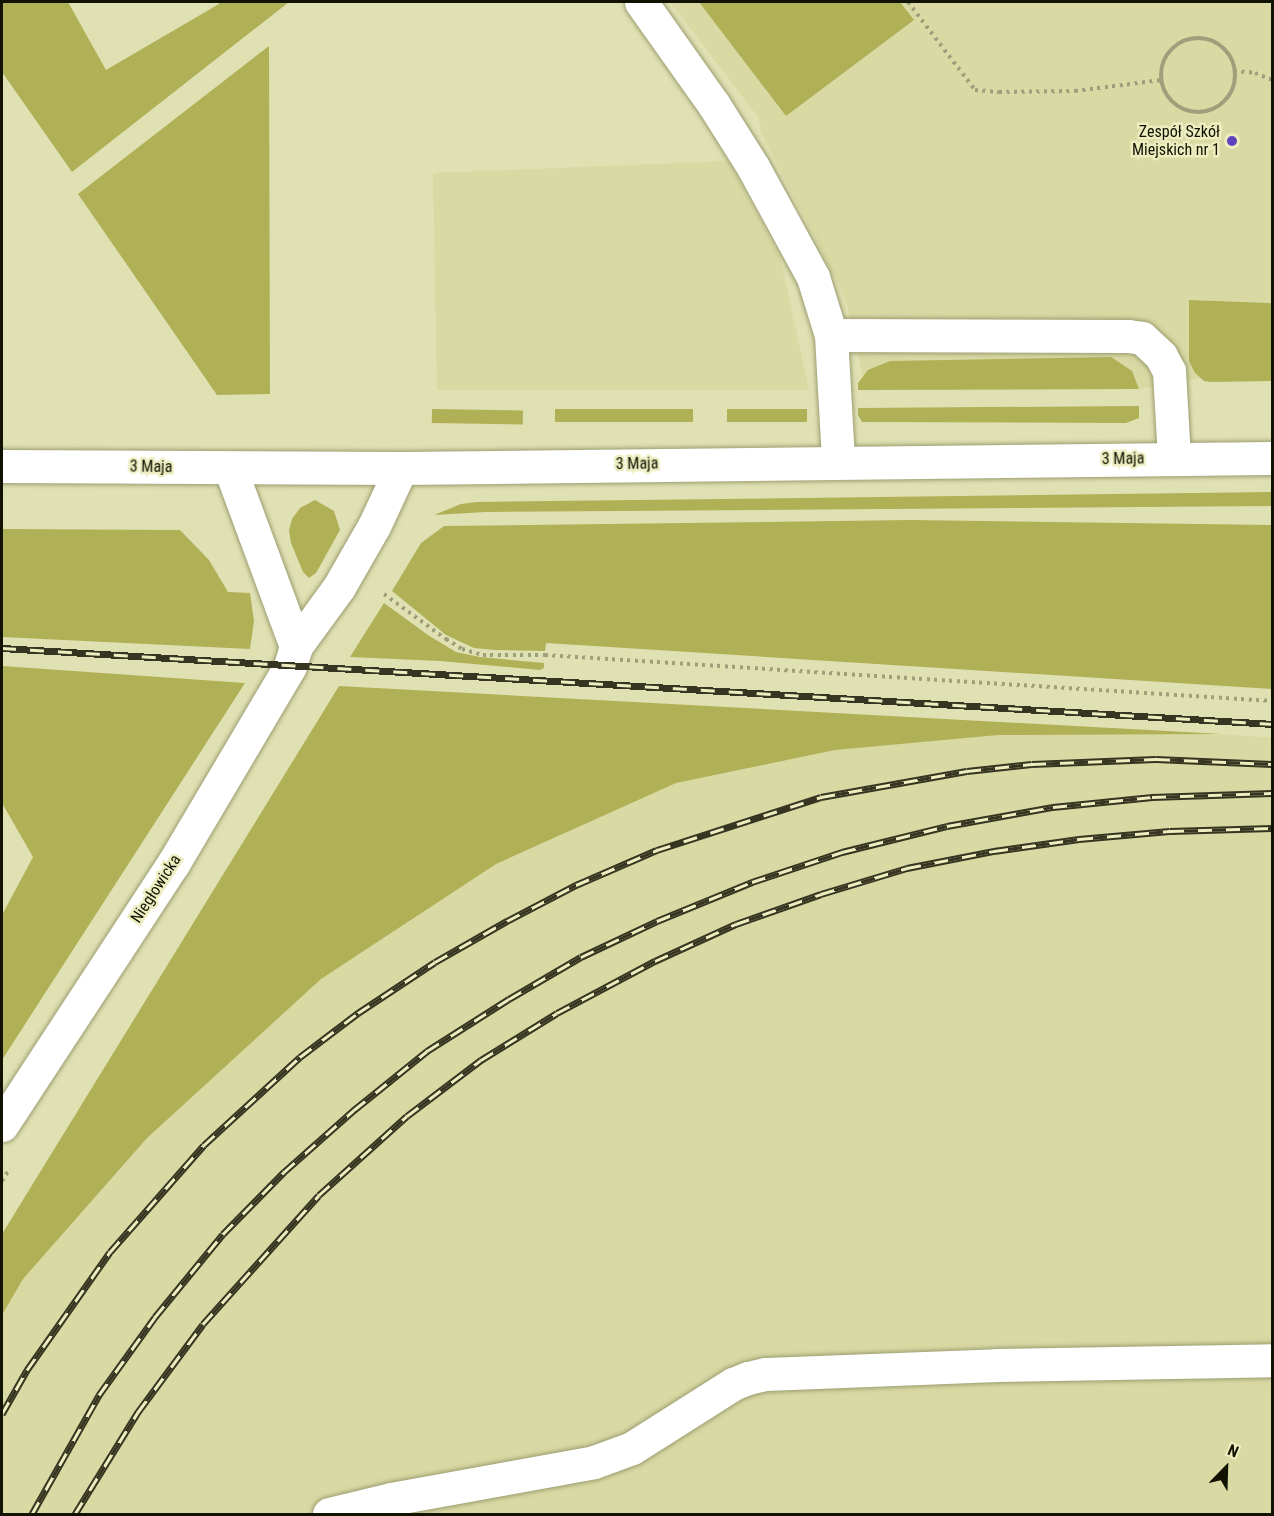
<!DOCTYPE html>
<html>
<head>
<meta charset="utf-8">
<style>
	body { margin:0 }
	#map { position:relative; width:1274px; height:1516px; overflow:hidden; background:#e0e1b3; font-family:"Roboto Condensed",sans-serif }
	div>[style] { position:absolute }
	.built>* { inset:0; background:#d8d9a3 }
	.green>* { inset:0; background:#b0b057; transform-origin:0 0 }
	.path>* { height:4px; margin-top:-2px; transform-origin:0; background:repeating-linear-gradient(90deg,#9fa07b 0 3px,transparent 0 7.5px) }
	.path>.ring { margin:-2px; padding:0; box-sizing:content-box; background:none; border:4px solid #9fa07b; border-radius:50% }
	.roads { filter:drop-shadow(0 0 2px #9c9d71) drop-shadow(0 0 2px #9c9d71) }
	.minor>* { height:33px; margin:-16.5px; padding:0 16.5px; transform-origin:16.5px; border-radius:16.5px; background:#fff }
	.major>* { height:33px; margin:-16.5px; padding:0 16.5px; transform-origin:16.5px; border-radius:16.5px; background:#fff }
	.rail>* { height:7px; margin-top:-3.5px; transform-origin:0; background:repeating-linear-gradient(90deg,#edeec0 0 14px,#353521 0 28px); box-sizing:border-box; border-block:2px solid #353521 }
	.dots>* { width:16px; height:16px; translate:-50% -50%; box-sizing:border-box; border:3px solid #edeec0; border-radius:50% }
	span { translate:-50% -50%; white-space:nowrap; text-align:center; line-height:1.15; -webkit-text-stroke:5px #edeec0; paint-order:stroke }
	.poi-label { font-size:16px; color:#121203 }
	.right { translate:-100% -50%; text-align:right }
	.street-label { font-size:16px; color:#121203 }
	.frame { position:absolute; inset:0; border:3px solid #121203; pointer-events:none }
	.north { position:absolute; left:1196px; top:1438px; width:60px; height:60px; -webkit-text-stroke:4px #edeec0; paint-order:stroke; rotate:23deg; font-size:16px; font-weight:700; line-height:24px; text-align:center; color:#121203 }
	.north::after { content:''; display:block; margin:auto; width:21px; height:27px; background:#121203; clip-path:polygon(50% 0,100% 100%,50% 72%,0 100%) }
</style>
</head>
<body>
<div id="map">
	<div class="built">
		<div style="clip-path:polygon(670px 2px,1272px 2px,1272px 302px,1189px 300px,1195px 373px,1200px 378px,1139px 389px,866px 390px,846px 300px,761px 132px,759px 118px)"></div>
		<div style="clip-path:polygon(728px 161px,780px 256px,809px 390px,437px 390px,433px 173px)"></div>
		<div style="clip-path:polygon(997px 732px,1222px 734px,1272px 738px,1272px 1514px,2px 1514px,2px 1309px,19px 1279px,144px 1136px,319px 978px,495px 862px,674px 782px,834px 748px)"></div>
	</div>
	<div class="green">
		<div style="clip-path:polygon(2px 2px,68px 2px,106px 70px,219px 4px,218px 2px,289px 2px,72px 172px,2px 72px)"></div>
		<div style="clip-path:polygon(699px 2px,900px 2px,914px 20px,786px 116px)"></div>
		<div style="clip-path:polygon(269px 46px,270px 394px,217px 395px,78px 194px)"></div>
		<div style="clip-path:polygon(1189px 300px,1272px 303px,1272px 381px,1211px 382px,1204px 381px,1195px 373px,1189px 361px)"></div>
		<div style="clip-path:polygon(1111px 357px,1132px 371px,1139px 389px,858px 390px,858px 383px,868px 370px,890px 361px)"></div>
		<div style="clip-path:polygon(1139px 406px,1139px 418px,1126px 423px,862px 422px,858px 415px,858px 408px)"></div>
		<div style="left:432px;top:409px;width:91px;height:14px;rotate:1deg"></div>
		<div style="left:555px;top:409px;width:138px;height:13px"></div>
		<div style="left:727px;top:409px;width:80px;height:13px"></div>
		<div style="clip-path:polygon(1272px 492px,1272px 506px,486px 512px,434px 515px,461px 504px,477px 502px)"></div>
		<div style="clip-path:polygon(315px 500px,334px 511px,340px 530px,316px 573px,309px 578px,303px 572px,291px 543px,289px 530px,292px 519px,300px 508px)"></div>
		<div style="clip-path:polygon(911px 520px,1272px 525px,1272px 689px,546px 643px,545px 651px,495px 650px,474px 648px,446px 635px,392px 591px,421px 543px,444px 526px)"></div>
		<div style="clip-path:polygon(2px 529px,180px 530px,209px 560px,228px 592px,250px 593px,254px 621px,250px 649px,2px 637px)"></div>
		<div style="clip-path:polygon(384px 603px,428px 635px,456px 652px,480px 657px,544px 663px,544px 668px,540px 670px,440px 661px,350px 657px)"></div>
		<div style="clip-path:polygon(2px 666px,245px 683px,2px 1060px,2px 915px,33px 857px,2px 803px)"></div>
		<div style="clip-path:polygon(339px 686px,1222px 734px,998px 735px,835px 750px,676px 783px,496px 864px,321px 979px,147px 1138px,23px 1279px,2px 1315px,2px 1234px)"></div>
	</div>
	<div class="path">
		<div style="left:908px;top:2px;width:111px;rotate:52.7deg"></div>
		<div style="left:975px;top:90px;width:24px;rotate:5deg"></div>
		<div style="left:999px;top:92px;width:76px;rotate:-0.8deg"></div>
		<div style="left:1075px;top:91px;width:87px;rotate:-7.3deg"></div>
		<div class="ring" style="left:1161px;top:38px;width:70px;height:70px"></div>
		<div style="left:1234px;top:71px;width:21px;rotate:5deg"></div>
		<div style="left:1255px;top:73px;width:18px;rotate:22deg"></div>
		<div style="left:384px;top:594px;width:77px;rotate:36deg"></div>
		<div style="left:446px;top:639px;width:19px;rotate:32deg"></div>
		<div style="left:462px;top:649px;width:22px;rotate:16deg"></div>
		<div style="left:483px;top:655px;width:62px"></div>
		<div style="left:545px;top:655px;width:728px;rotate:3.62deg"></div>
		<div style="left:2px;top:1181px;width:15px;rotate:-58deg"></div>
	</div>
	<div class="roads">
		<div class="minor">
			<div style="left:641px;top:2px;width:126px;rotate:54.7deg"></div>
			<div style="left:714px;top:105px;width:73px;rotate:57.8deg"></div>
			<div style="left:753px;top:167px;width:125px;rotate:61.4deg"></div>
			<div style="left:813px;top:277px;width:61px;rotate:72.8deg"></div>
			<div style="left:831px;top:335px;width:127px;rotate:86.8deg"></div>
			<div style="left:831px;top:335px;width:297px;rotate:0.2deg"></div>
			<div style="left:1128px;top:336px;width:14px;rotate:8deg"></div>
			<div style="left:1142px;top:338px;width:26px;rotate:43deg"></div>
			<div style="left:1161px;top:356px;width:17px;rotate:62deg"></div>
			<div style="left:1169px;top:371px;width:88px;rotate:86.7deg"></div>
			<div style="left:230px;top:468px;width:190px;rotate:69.7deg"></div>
			<div style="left:2px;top:1125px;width:312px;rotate:-56.8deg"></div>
			<div style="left:173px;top:864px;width:230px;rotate:-59.4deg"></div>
			<div style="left:290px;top:666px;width:21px;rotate:-73deg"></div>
			<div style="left:296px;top:646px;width:73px;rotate:-53.9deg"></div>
			<div style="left:339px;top:587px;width:70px;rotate:-60.2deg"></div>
			<div style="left:374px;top:526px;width:64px;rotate:-65deg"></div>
			<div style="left:329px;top:1514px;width:64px;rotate:-13.6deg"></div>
			<div style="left:391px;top:1499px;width:206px;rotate:-10.3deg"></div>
			<div style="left:594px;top:1462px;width:40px;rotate:-20.2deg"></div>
			<div style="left:632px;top:1448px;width:120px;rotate:-32.4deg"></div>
			<div style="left:733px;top:1384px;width:16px;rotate:-22deg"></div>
			<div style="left:748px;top:1378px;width:18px;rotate:-13deg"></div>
			<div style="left:766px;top:1374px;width:231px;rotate:-2.2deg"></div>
			<div style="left:997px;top:1365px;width:275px;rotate:-1deg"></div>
		</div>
		<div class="major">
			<div style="left:2px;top:466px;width:399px;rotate:0.3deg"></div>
			<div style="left:401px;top:468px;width:871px;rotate:-0.66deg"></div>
		</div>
	</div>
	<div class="rail">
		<div style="left:2px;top:648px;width:1272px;rotate:3.42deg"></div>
		<div style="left:2px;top:1414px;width:51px;rotate:-60.4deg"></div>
		<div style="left:27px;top:1370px;width:144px;rotate:-54.9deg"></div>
		<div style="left:110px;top:1252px;width:142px;rotate:-48.7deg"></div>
		<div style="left:204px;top:1145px;width:130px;rotate:-42.5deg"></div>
		<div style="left:300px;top:1057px;width:73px;rotate:-37.2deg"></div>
		<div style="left:358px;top:1013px;width:92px;rotate:-33.5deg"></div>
		<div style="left:435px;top:962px;width:83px;rotate:-29.7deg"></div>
		<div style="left:507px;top:921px;width:78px;rotate:-27.6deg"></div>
		<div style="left:576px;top:885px;width:88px;rotate:-23.4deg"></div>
		<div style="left:657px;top:850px;width:172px;rotate:-17.9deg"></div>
		<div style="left:821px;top:797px;width:148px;rotate:-10.1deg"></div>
		<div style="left:967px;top:771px;width:65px;rotate:-6.1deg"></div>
		<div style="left:1032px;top:764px;width:124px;rotate:-2.3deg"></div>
		<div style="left:1156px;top:759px;width:116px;rotate:2.5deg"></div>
		<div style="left:32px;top:1514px;width:137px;rotate:-60.6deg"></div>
		<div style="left:99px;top:1395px;width:96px;rotate:-54.3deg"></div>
		<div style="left:155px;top:1317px;width:107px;rotate:-50.7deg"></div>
		<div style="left:223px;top:1234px;width:87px;rotate:-45.5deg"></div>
		<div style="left:284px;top:1172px;width:94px;rotate:-41.5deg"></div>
		<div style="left:354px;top:1110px;width:94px;rotate:-38.9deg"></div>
		<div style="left:427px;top:1051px;width:97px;rotate:-32.4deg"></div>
		<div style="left:509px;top:999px;width:83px;rotate:-30.3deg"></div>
		<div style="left:581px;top:957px;width:84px;rotate:-25.3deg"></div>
		<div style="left:657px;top:921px;width:103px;rotate:-22.3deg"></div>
		<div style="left:752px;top:882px;width:95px;rotate:-18.4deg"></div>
		<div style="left:842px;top:852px;width:108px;rotate:-13.9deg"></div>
		<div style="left:947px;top:826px;width:108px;rotate:-10.2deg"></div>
		<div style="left:1053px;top:807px;width:100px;rotate:-5.8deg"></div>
		<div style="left:1152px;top:797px;width:120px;rotate:-1.9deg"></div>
		<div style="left:75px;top:1514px;width:120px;rotate:-58.3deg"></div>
		<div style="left:138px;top:1412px;width:109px;rotate:-53.5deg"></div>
		<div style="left:203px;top:1324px;width:173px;rotate:-48deg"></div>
		<div style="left:319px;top:1195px;width:118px;rotate:-41.9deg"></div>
		<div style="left:407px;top:1116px;width:93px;rotate:-37.1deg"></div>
		<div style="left:481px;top:1060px;width:89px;rotate:-31.7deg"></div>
		<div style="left:557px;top:1013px;width:111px;rotate:-28deg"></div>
		<div style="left:655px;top:961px;width:89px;rotate:-24.6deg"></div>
		<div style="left:736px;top:924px;width:90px;rotate:-19.4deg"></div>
		<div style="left:821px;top:894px;width:90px;rotate:-16.8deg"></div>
		<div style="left:907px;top:868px;width:89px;rotate:-11.1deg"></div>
		<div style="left:994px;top:851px;width:86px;rotate:-8deg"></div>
		<div style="left:1079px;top:839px;width:91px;rotate:-5deg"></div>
		<div style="left:1170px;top:831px;width:102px;rotate:-1.7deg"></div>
	</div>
	<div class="dots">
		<div style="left:1232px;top:141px;background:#6043bc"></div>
	</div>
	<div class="poi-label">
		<span class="right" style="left:1220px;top:141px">Zespół Szkół<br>Miejskich nr 1</span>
	</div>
	<div class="street-label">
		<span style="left:1123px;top:459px;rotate:-1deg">3 Maja</span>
		<span style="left:637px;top:464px;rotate:-1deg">3 Maja</span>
		<span style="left:151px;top:467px;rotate:1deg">3 Maja</span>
		<span style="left:156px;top:889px;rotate:-57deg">Niegłowicka</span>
	</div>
	<div class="frame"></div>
	<div class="north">N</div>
</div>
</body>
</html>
